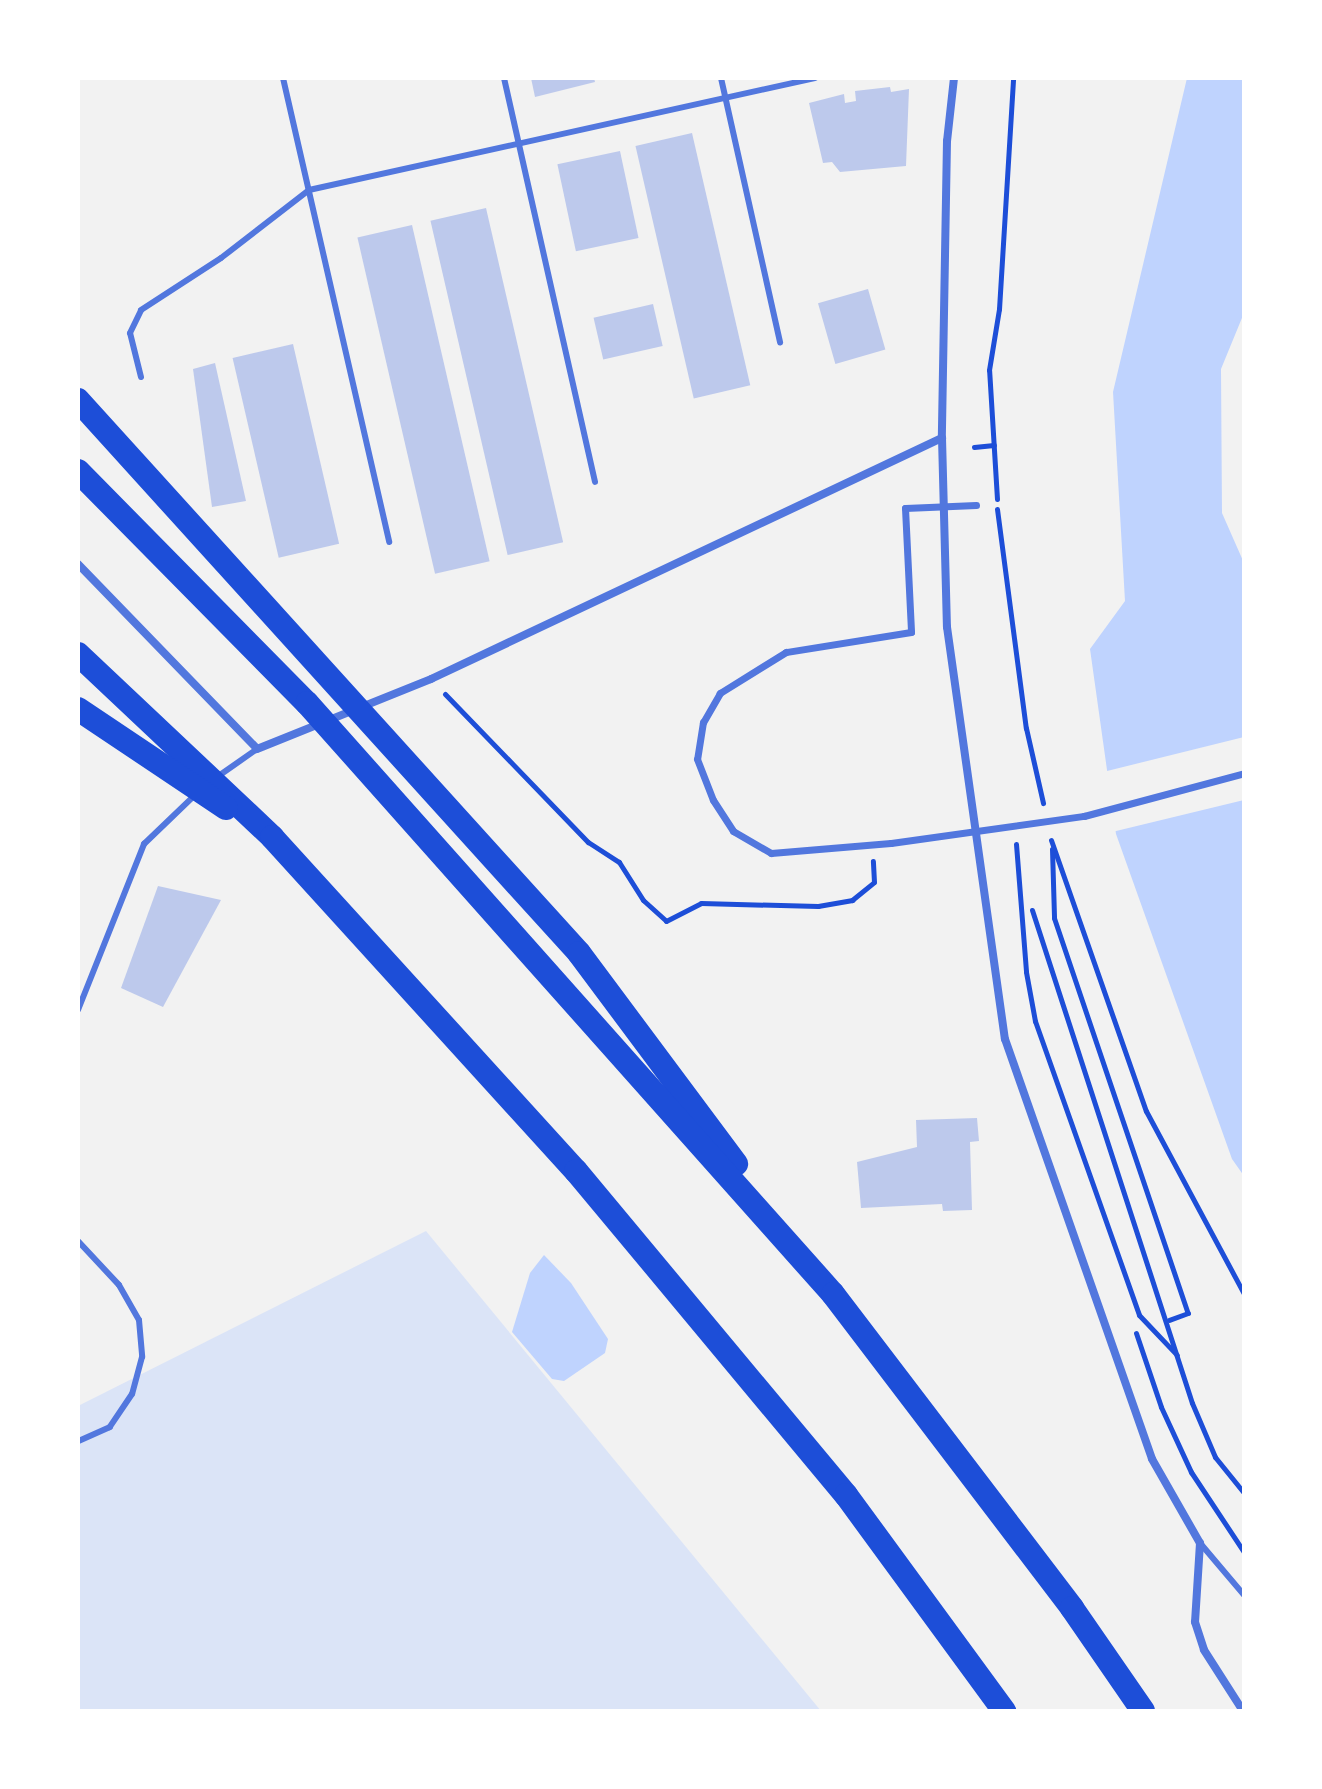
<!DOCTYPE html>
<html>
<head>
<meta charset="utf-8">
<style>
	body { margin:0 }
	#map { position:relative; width:1322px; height:1789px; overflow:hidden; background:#f2f2f2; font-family:"Sofia Sans Condensed",sans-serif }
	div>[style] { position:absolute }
	.green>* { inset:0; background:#dbe4f7 }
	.water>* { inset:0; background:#bfd3fe }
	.pier>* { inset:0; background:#f2f2f2 }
	.building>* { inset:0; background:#bdc9ec; transform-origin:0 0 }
	.path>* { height:5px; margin:-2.5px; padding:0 2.5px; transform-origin:2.5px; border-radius:2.5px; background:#1d4ed8 }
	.service>* { height:6px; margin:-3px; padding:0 3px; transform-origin:3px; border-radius:3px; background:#5277de }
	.pedestrian>* { height:7px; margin:-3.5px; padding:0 3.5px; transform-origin:3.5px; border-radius:3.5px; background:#5277de }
	.minor>* { height:8px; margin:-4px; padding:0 4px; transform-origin:4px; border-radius:4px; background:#5277de }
	.motorway>* { height:24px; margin:-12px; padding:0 12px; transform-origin:12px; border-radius:12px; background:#1d4ed8 }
	span { translate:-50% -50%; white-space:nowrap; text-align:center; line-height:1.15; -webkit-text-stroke:8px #fff; paint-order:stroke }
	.frame { position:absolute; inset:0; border:80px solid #fff; pointer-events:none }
</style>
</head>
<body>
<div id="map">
	<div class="green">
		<div style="clip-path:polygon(426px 1231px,821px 1711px,78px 1711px,78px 1406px)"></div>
	</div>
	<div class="water">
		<div style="clip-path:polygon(1187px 78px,1244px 78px,1244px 313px,1221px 369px,1222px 513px,1244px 563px,1244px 1176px,1232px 1159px,1116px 834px,1090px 649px,1125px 601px,1113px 392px)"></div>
		<div style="clip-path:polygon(544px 1255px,571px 1283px,608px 1339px,605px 1353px,564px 1381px,552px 1379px,512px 1332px,530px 1273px)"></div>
	</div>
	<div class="pier">
		<div style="clip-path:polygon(1244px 737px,1244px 800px,1112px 832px,1103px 772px)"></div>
	</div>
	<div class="building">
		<div style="clip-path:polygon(531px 78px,594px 78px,595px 82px,535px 97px)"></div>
		<div style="clip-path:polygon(890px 87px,891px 92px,909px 89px,906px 166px,840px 172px,832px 162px,823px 163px,809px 103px,844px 94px,845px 103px,856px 101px,855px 91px)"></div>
		<div style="left:692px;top:133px;width:259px;height:58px;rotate:77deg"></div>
		<div style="left:620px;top:151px;width:89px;height:64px;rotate:78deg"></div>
		<div style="left:486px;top:208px;width:343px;height:57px;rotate:77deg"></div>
		<div style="left:412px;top:225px;width:345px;height:56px;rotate:77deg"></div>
		<div style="left:868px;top:289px;width:63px;height:52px;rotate:74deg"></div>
		<div style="left:653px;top:304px;width:43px;height:61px;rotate:77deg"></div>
		<div style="left:293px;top:344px;width:205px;height:62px;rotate:77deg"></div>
		<div style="clip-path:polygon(215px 363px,246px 501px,212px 507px,193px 369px)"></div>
		<div style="clip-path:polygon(158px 886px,221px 900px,163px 1007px,121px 988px)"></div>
		<div style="clip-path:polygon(977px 1118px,979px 1141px,970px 1142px,972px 1210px,943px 1211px,942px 1204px,861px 1208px,857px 1162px,917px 1147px,916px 1120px)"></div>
	</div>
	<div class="path">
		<div style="left:974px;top:447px;width:20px;rotate:-6deg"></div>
		<div style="left:997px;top:499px;width:129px;rotate:-93.5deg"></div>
		<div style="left:989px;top:370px;width:62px;rotate:-80.7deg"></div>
		<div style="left:999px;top:309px;width:231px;rotate:-86.5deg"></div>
		<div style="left:997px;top:509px;width:221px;rotate:82.5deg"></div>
		<div style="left:1026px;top:728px;width:77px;rotate:77.2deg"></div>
		<div style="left:445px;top:694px;width:206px;rotate:46deg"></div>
		<div style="left:588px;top:842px;width:37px;rotate:33deg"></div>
		<div style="left:619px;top:862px;width:45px;rotate:57.7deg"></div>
		<div style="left:643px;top:900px;width:31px;rotate:42deg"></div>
		<div style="left:666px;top:921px;width:39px;rotate:-27deg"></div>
		<div style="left:701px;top:903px;width:117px;rotate:1.5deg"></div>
		<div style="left:818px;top:906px;width:35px;rotate:-10deg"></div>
		<div style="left:852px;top:900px;width:28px;rotate:-39deg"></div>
		<div style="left:874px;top:882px;width:21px;rotate:-93deg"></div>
		<div style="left:1051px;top:840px;width:287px;rotate:70.7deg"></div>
		<div style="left:1146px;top:1111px;width:208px;rotate:61.8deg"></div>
		<div style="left:1016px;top:844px;width:128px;rotate:85.5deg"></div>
		<div style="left:1026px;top:972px;width:50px;rotate:79.6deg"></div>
		<div style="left:1035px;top:1021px;width:312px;rotate:70.5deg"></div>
		<div style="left:1139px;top:1315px;width:55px;rotate:46.5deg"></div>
		<div style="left:1052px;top:849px;width:69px;rotate:88.3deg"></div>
		<div style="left:1054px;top:918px;width:417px;rotate:71.3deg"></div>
		<div style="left:1188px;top:1313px;width:20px;rotate:160deg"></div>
		<div style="left:1032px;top:910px;width:518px;rotate:72.02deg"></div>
		<div style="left:1192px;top:1403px;width:59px;rotate:66.9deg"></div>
		<div style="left:1215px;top:1457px;width:46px;rotate:51.1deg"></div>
		<div style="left:1136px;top:1333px;width:78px;rotate:71.3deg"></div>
		<div style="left:1161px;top:1407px;width:72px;rotate:65.2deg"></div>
		<div style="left:1191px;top:1472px;width:96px;rotate:56.5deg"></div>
	</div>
	<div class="service">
		<div style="left:283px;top:78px;width:476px;rotate:77.1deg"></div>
		<div style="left:504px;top:78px;width:414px;rotate:77.3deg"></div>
		<div style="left:721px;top:78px;width:271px;rotate:77.4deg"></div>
		<div style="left:141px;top:377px;width:45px;rotate:-104deg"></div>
		<div style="left:130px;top:333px;width:25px;rotate:-64deg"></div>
		<div style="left:141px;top:310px;width:95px;rotate:-33deg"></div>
		<div style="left:221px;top:258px;width:111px;rotate:-37.7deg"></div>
		<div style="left:309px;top:190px;width:518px;rotate:-12.48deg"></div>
		<div style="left:217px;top:777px;width:49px;rotate:-35deg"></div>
		<div style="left:78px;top:1010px;width:179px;rotate:-68.3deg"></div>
		<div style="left:144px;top:844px;width:72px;rotate:-43.9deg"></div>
		<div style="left:78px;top:1241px;width:60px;rotate:47deg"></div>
		<div style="left:119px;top:1285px;width:40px;rotate:60.3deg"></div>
		<div style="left:139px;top:1320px;width:37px;rotate:85deg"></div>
		<div style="left:142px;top:1357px;width:38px;rotate:105deg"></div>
		<div style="left:132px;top:1394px;width:40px;rotate:124deg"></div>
		<div style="left:110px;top:1427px;width:35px;rotate:156deg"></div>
		<div style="left:1200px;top:1543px;width:68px;rotate:49.8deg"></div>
	</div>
	<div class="pedestrian">
		<div style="left:976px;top:505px;width:71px;rotate:177.6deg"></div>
		<div style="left:905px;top:508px;width:124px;rotate:87.2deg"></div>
		<div style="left:911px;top:632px;width:127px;rotate:170.9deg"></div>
		<div style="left:786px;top:652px;width:78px;rotate:148.2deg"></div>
		<div style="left:720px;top:693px;width:34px;rotate:120deg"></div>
		<div style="left:703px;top:722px;width:37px;rotate:99deg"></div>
		<div style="left:697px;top:759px;width:44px;rotate:68.7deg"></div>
		<div style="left:713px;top:800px;width:37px;rotate:57deg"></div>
		<div style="left:733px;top:831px;width:44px;rotate:30.1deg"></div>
		<div style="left:771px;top:853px;width:120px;rotate:-4.8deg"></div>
		<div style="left:891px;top:843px;width:195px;rotate:-8deg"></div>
		<div style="left:1084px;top:816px;width:166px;rotate:-15deg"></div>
	</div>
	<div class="minor">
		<div style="left:954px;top:78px;width:63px;rotate:96.3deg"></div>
		<div style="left:947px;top:141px;width:297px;rotate:91deg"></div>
		<div style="left:942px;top:438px;width:189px;rotate:88.5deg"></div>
		<div style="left:947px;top:627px;width:416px;rotate:82deg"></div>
		<div style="left:1005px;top:1039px;width:445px;rotate:70.7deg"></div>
		<div style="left:1152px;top:1459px;width:97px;rotate:60.3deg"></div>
		<div style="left:1200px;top:1543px;width:79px;rotate:93.6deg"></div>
		<div style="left:1195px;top:1622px;width:29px;rotate:72deg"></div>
		<div style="left:1204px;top:1650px;width:72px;rotate:57.4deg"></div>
		<div style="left:78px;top:564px;width:257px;rotate:45.9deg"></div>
		<div style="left:257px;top:749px;width:188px;rotate:-21.9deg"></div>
		<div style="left:431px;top:679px;width:565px;rotate:-25.25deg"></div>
	</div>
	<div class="motorway">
		<div style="left:78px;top:400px;width:746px;rotate:47.82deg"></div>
		<div style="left:579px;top:953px;width:263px;rotate:53.3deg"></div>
		<div style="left:78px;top:471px;width:326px;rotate:45.4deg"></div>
		<div style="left:307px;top:703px;width:791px;rotate:48.33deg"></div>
		<div style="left:833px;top:1294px;width:395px;rotate:52.7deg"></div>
		<div style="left:1072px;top:1608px;width:125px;rotate:55.4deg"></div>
		<div style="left:78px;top:654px;width:267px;rotate:43.3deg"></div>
		<div style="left:272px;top:837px;width:452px;rotate:47.7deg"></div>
		<div style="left:576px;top:1171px;width:422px;rotate:50.2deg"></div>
		<div style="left:846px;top:1495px;width:268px;rotate:53.8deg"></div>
		<div style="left:78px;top:709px;width:178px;rotate:33.8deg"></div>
	</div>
	<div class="frame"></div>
</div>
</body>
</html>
